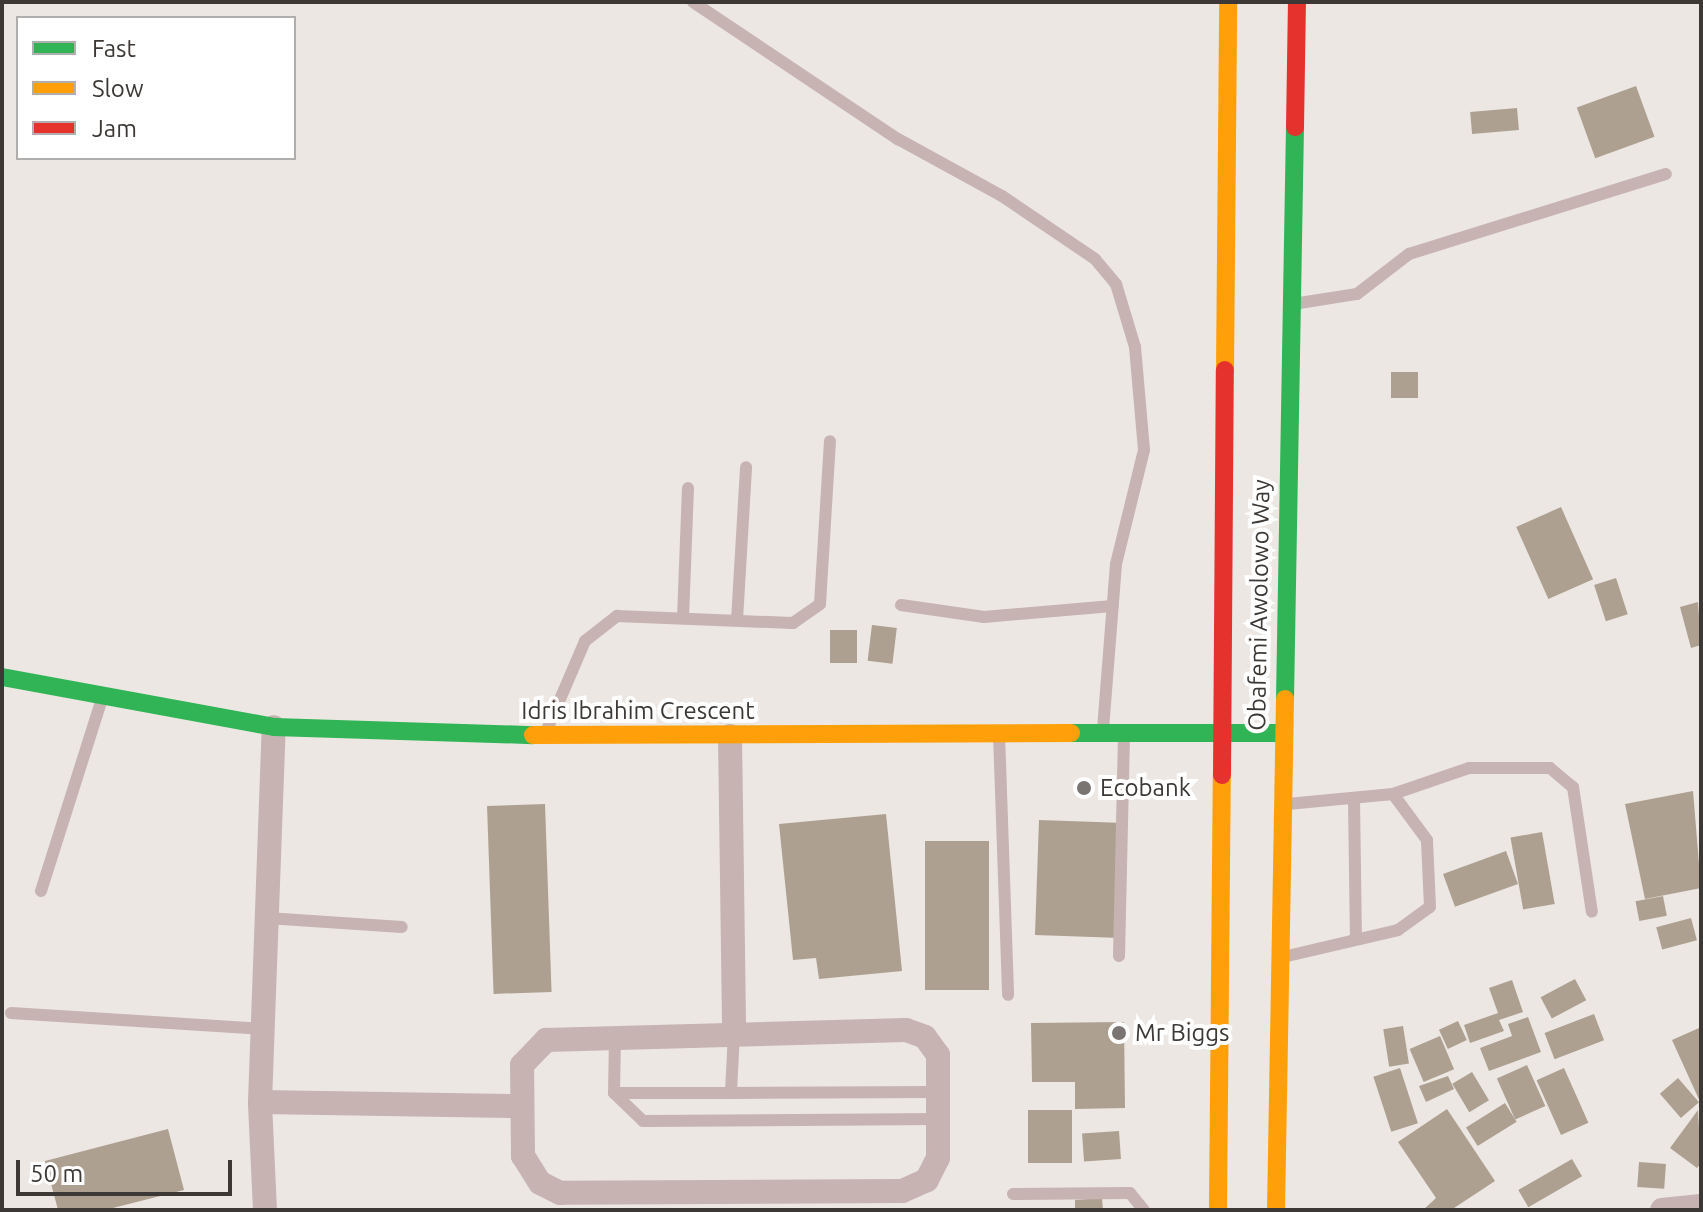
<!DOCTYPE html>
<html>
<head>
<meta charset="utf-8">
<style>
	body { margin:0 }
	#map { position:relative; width:1703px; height:1212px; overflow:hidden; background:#ece7e2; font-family:Ubuntu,sans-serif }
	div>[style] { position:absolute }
	.building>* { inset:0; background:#ada091; transform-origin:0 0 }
	.lane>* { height:12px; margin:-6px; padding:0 6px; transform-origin:6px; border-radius:6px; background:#c7b3b1 }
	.street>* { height:24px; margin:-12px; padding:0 12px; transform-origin:12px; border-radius:12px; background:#c7b3b1 }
	.fast>* { height:18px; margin:-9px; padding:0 9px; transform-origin:9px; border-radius:9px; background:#30b455 }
	.slow>* { height:18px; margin:-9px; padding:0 9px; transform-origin:9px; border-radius:9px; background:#ff9f0a }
	.jam>* { height:18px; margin:-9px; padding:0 9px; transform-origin:9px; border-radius:9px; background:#e5322d }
	.dots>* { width:22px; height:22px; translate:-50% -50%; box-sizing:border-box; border:4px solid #fff; border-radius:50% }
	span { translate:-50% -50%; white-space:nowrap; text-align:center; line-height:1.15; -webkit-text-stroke:8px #fff; paint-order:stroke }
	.street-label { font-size:24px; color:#3c3835 }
	.poi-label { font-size:24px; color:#3c3835 }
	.left { translate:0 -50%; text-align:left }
	.frame { position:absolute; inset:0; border:4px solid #3c3835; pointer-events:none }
	.legend { position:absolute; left:16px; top:16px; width:280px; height:144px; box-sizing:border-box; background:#fff; border:2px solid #b1afae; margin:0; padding:10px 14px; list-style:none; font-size:24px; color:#3c3835 }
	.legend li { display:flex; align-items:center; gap:16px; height:40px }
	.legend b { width:40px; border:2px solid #b1afae }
	.scale { position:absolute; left:16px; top:1160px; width:216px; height:36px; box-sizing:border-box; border:4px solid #3c3835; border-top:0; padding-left:10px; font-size:24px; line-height:28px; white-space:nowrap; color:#3c3835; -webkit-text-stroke:6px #fff; paint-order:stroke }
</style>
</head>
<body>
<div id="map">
	<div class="building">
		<div style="left:1636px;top:86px;width:54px;height:63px;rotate:70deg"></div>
		<div style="left:1517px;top:108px;width:22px;height:47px;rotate:85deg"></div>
		<div style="left:1391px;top:372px;width:27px;height:26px"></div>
		<div style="left:1561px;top:507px;width:79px;height:49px;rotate:66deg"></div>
		<div style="left:1616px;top:578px;width:38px;height:23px;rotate:72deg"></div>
		<div style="clip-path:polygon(1698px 602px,1701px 645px,1691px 648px,1680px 607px)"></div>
		<div style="left:872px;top:625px;width:25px;height:36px;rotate:7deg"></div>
		<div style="left:830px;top:630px;width:27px;height:33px"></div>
		<div style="clip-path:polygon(1693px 791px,1701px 888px,1645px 899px,1625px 804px)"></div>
		<div style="left:545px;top:804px;width:188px;height:58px;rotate:88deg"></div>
		<div style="clip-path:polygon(886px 814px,902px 971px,819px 979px,816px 958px,793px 960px,779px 824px)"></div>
		<div style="left:1039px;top:820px;width:79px;height:115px;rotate:2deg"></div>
		<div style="left:1542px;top:832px;width:73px;height:32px;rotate:80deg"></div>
		<div style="left:925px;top:841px;width:64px;height:149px"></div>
		<div style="left:1506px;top:851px;width:35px;height:67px;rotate:70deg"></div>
		<div style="left:1663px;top:896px;width:20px;height:28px;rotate:79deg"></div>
		<div style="left:1691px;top:918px;width:23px;height:36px;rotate:75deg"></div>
		<div style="left:1575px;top:979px;width:24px;height:39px;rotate:62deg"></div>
		<div style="clip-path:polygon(1512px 980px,1523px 1012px,1499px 1020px,1504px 1031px,1470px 1043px,1464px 1025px,1498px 1013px,1489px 988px)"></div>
		<div style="left:1594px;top:1014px;width:28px;height:53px;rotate:69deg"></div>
		<div style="clip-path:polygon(1528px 1017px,1541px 1052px,1489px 1071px,1480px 1048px,1512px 1036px,1508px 1024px)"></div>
		<div style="left:1458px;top:1021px;width:21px;height:21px;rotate:65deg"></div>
		<div style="clip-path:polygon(1124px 1022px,1125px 1108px,1075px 1109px,1075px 1082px,1032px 1082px,1031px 1023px)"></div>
		<div style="left:1403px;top:1026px;width:38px;height:20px;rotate:81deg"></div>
		<div style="clip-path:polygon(1699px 1028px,1701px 1033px,1701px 1104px,1672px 1040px)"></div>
		<div style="left:1440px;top:1036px;width:36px;height:33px;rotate:67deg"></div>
		<div style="left:1527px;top:1065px;width:45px;height:33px;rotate:66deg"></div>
		<div style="left:1400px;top:1068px;width:58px;height:28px;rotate:72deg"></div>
		<div style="left:1564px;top:1068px;width:60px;height:30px;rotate:66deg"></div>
		<div style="left:1472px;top:1072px;width:33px;height:23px;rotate:59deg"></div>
		<div style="clip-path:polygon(1448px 1076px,1454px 1089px,1426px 1102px,1419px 1086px)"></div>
		<div style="left:1678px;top:1078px;width:32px;height:24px;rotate:49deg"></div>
		<div style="left:1505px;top:1103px;width:22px;height:46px;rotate:58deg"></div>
		<div style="clip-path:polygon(1447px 1109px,1495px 1181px,1451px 1210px,1423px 1210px,1436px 1198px,1398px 1142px)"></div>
		<div style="left:1028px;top:1110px;width:44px;height:53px"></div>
		<div style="clip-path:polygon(1698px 1110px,1701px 1163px,1697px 1168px,1670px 1148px)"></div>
		<div style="clip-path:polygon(168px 1129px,184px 1190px,105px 1210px,58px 1210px,45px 1161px)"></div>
		<div style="left:1119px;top:1131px;width:28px;height:37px;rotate:86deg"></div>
		<div style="left:1572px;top:1159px;width:20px;height:62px;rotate:60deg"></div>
		<div style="left:1639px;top:1162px;width:27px;height:25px;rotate:4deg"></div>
		<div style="clip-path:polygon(1102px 1198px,1103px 1210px,1075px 1210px,1075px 1200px)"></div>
	</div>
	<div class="lane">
		<div style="left:693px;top:2px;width:247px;rotate:33.8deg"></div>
		<div style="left:898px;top:139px;width:119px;rotate:28.7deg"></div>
		<div style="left:1002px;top:196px;width:112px;rotate:34.1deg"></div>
		<div style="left:1095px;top:259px;width:33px;rotate:50deg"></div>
		<div style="left:1116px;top:284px;width:66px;rotate:73.2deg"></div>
		<div style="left:1135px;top:347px;width:103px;rotate:85deg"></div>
		<div style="left:1144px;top:450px;width:117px;rotate:103.8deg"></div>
		<div style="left:1116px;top:564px;width:167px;rotate:94.5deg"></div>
		<div style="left:1293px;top:304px;width:65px;rotate:-8.9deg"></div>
		<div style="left:1357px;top:294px;width:66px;rotate:-37.6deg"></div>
		<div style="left:1409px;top:254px;width:269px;rotate:-17.3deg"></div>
		<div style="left:901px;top:605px;width:84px;rotate:8.2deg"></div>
		<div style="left:984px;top:617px;width:129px;rotate:-4.9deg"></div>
		<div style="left:683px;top:618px;width:130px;rotate:-87.8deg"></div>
		<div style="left:737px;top:620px;width:153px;rotate:-86.6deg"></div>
		<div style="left:546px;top:732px;width:99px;rotate:-66.8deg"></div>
		<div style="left:585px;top:641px;width:41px;rotate:-38deg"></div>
		<div style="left:617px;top:616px;width:176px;rotate:2.3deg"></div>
		<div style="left:793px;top:623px;width:33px;rotate:-35deg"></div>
		<div style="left:820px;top:604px;width:163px;rotate:-86.5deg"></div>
		<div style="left:999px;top:734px;width:261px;rotate:88deg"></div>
		<div style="left:1393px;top:794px;width:80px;rotate:-18.9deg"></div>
		<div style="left:1469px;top:768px;width:81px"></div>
		<div style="left:1550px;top:768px;width:30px;rotate:40deg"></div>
		<div style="left:1573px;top:787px;width:126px;rotate:81.4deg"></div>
		<div style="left:1354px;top:799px;width:138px;rotate:89.2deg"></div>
		<div style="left:41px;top:891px;width:201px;rotate:-72.4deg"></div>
		<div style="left:267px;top:918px;width:135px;rotate:3.8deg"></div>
		<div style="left:1119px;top:956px;width:220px;rotate:-88.7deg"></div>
		<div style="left:1283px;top:957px;width:118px;rotate:-13.2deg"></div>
		<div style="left:1398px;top:930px;width:39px;rotate:-36deg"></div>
		<div style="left:1430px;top:907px;width:67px;rotate:-92.6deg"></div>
		<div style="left:1427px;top:840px;width:57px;rotate:-126.5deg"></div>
		<div style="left:1393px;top:794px;width:106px;rotate:174.6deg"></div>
		<div style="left:11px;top:1013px;width:253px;rotate:3.6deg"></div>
		<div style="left:734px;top:1033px;width:60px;rotate:92.9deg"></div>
		<div style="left:731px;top:1093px;width:208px;rotate:-0.3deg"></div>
		<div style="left:615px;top:1037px;width:56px;rotate:91deg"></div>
		<div style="left:614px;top:1093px;width:117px"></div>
		<div style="left:614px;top:1093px;width:40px;rotate:44deg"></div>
		<div style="left:643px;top:1121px;width:296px;rotate:-0.4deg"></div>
		<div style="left:1013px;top:1194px;width:117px;rotate:-0.5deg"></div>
		<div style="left:1130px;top:1193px;width:22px;rotate:51deg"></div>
	</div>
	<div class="street">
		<div style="left:730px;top:736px;width:297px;rotate:89.2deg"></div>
		<div style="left:906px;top:1030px;width:20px;rotate:20deg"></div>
		<div style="left:925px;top:1037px;width:22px;rotate:54deg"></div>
		<div style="left:938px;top:1055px;width:103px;rotate:90deg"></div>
		<div style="left:938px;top:1158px;width:25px;rotate:117deg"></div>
		<div style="left:927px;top:1180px;width:27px;rotate:156deg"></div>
		<div style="left:902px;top:1191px;width:342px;rotate:179.7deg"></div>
		<div style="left:560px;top:1193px;width:22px;rotate:-153deg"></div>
		<div style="left:540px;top:1183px;width:32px;rotate:-122deg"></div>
		<div style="left:523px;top:1156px;width:91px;rotate:-90.6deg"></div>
		<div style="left:522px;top:1065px;width:35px;rotate:-46deg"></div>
		<div style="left:546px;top:1040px;width:360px;rotate:-1.6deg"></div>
		<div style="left:260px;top:1102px;width:259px;rotate:0.9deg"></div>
		<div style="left:265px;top:1210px;width:108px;rotate:-92.7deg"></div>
		<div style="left:260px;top:1102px;width:375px;rotate:-87.9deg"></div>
		<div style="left:1662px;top:1210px;width:39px;rotate:-6deg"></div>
	</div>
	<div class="fast">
		<div style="left:2px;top:677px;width:277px;rotate:10.4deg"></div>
		<div style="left:274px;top:727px;width:259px;rotate:1.8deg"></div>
		<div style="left:1285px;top:699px;width:572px;rotate:-89deg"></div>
		<div style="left:1071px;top:733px;width:209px"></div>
	</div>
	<div class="slow">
		<div style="left:1225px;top:370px;width:368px;rotate:-89.5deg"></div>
		<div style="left:533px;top:735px;width:538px;rotate:-0.21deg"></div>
		<div style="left:1218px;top:1210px;width:435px;rotate:-89.5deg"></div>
		<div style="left:1276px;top:1210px;width:511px;rotate:-88.99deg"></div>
	</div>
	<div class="jam">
		<div style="left:1295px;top:127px;width:125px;rotate:-89.1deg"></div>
		<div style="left:1222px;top:775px;width:405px;rotate:-89.6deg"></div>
	</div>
	<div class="dots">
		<div style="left:1084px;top:788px;background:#7a7572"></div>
		<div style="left:1119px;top:1033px;background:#7a7572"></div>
	</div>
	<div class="street-label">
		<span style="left:1259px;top:605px;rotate:-89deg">Obafemi Awolowo Way</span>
		<span style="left:638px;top:711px">Idris Ibrahim Crescent</span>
	</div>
	<div class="poi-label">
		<span class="left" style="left:1100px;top:788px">Ecobank</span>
		<span class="left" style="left:1135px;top:1033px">Mr Biggs</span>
	</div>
	<div class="frame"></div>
	<ul class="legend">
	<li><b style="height:10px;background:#30b455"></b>Fast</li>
	<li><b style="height:10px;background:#ff9f0a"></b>Slow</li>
	<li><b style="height:10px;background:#e5322d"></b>Jam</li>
	</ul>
	<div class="scale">50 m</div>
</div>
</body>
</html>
